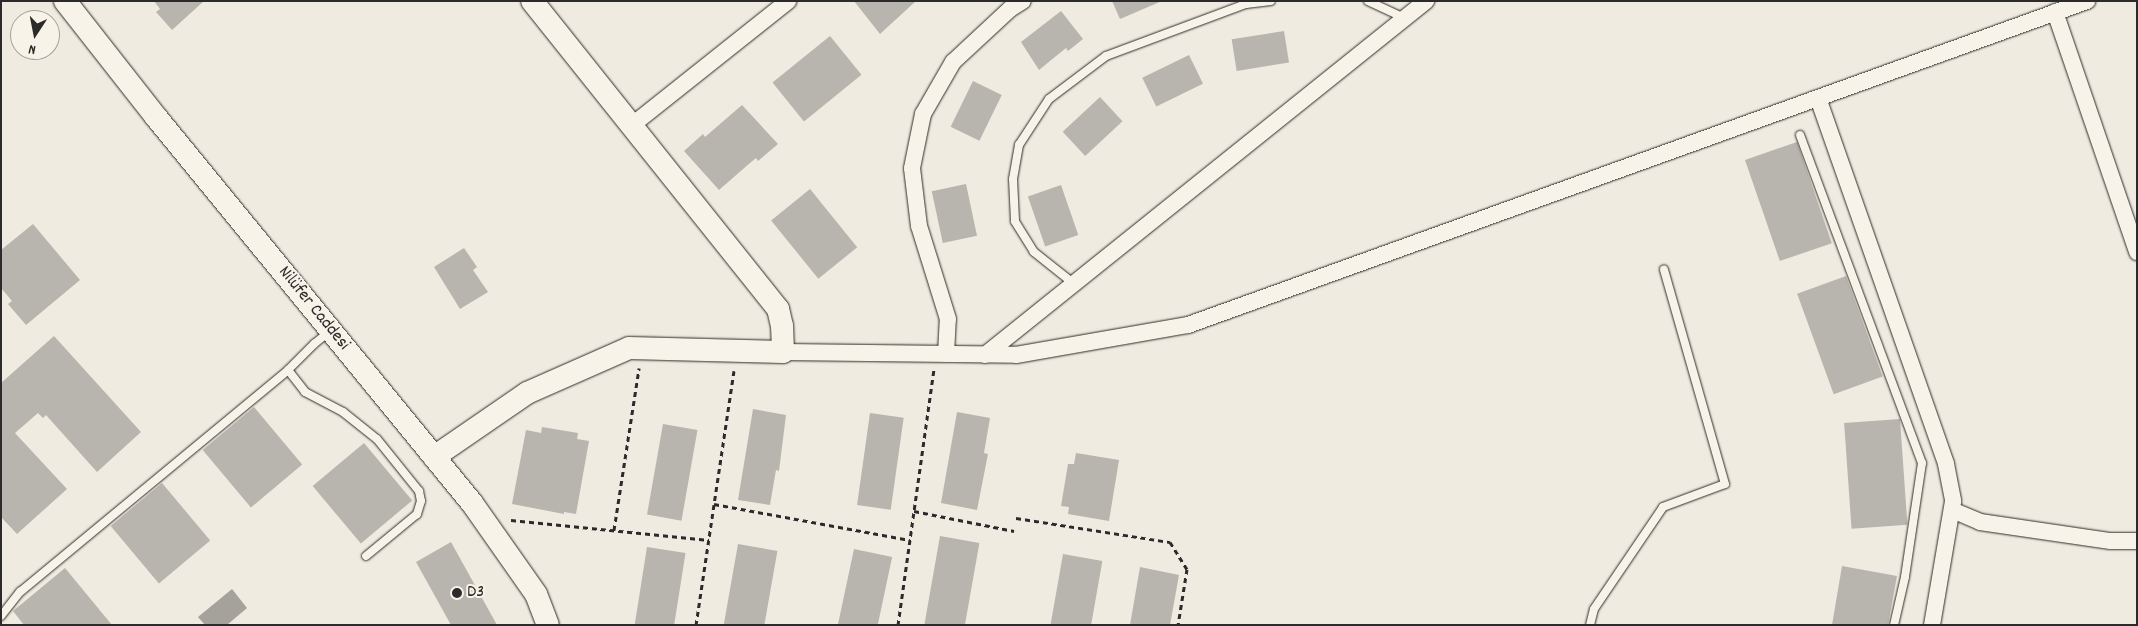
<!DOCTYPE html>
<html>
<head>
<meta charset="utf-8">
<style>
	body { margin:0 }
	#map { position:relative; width:2138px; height:626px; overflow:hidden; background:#efebe0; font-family:Dekko,sans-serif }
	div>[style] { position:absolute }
	.water>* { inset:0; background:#a4a29a }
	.building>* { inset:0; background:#b8b5ae; transform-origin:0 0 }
	.path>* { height:3px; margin-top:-1.5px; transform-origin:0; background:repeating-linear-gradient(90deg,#2b2b2b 0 5px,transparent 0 9px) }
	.roads { filter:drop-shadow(0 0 1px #2b2b2b) drop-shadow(0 0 1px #2b2b2b) }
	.lane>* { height:8px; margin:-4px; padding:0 4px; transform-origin:4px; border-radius:4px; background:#f7f3e8 }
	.street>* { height:16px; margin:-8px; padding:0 8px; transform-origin:8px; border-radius:8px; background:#f7f3e8 }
	.secondary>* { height:22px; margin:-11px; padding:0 11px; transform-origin:11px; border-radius:11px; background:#f7f3e8 }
	.dots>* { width:14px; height:14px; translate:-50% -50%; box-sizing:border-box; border:2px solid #f7f3e8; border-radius:50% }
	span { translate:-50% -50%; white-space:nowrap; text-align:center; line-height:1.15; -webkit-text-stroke:4px #f7f3e8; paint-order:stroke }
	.street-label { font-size:18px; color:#2b2b2b }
	.poi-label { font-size:18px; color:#2b2b2b }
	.left { translate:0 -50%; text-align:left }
	.frame { position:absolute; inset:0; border:2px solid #2b2b2b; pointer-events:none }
	.north { position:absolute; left:10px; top:10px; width:50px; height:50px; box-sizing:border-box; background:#f7f3e8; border:1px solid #a5a39c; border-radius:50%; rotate:191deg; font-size:14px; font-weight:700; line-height:20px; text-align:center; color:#2b2b2b }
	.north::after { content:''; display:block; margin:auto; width:18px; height:22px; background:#2b2b2b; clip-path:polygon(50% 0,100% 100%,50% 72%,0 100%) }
</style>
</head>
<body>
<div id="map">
	<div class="water">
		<div style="clip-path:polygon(232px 589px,247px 608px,227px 625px,205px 625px,198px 617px)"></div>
	</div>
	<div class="building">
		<div style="clip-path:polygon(154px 1px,204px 1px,172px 30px,156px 12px,160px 9px)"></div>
		<div style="clip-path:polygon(854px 1px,916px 1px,880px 34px)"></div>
		<div style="clip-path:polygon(1112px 1px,1162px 1px,1120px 19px)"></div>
		<div style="clip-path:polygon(1061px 11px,1083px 39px,1068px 51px,1066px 48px,1039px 70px,1021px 42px)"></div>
		<div style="left:1284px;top:31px;width:32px;height:53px;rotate:81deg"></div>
		<div style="left:830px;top:36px;width:50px;height:74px;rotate:51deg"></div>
		<div style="left:1189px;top:55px;width:32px;height:52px;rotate:64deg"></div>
		<div style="left:973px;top:81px;width:32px;height:51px;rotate:26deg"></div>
		<div style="left:1100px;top:97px;width:33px;height:51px;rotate:47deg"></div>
		<div style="clip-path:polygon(742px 105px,778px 144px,758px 161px,756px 158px,750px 163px,719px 190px,684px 151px,703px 134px,705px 137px)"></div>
		<div style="left:1797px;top:142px;width:107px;height:55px;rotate:71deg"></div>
		<div style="left:966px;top:184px;width:53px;height:35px;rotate:78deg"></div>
		<div style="left:1061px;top:185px;width:53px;height:35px;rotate:71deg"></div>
		<div style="left:810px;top:189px;width:75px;height:50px;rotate:51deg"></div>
		<div style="clip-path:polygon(33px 224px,80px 280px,26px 325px,8px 304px,12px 301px,1px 288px,1px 250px)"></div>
		<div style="clip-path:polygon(464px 248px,477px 267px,473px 270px,488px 292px,460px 309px,434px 267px)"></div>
		<div style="left:1846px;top:276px;width:107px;height:52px;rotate:70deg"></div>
		<div style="clip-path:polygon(54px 336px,141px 432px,97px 472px,46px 415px,43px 418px,38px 413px,15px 433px,67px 489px,17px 534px,1px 517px,1px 383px)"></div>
		<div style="left:254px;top:407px;width:75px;height:67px;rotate:50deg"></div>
		<div style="clip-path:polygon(753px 409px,786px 415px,779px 471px,776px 470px,770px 505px,738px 500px)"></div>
		<div style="clip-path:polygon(957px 412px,990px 418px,984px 453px,988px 454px,977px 510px,941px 503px)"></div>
		<div style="left:870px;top:413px;width:34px;height:93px;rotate:8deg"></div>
		<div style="left:1900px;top:419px;width:106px;height:56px;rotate:86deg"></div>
		<div style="left:663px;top:424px;width:35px;height:92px;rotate:10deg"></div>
		<div style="clip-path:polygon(542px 427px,578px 433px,577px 439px,589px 441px,576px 514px,564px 512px,564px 514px,512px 504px,526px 430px,541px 433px)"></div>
		<div style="left:364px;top:443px;width:75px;height:67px;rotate:50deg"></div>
		<div style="clip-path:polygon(1076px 453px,1119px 460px,1109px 521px,1068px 514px,1069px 507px,1061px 506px,1068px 464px,1074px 464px)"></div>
		<div style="left:162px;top:483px;width:75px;height:67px;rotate:50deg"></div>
		<div style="left:940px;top:536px;width:40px;height:90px;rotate:10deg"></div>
		<div style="clip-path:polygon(451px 542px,497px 625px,451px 625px,416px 562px)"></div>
		<div style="left:738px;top:544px;width:40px;height:82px;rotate:10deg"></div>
		<div style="left:647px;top:547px;width:39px;height:79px;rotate:9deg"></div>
		<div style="left:854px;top:549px;width:39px;height:77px;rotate:12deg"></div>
		<div style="left:1063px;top:554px;width:40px;height:72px;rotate:10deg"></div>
		<div style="clip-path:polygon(1842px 566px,1897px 576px,1888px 625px,1832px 625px)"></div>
		<div style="clip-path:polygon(1140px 567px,1179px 575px,1170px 625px,1130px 625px)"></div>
		<div style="clip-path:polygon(65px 568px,112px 625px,24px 625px,13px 611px)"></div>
	</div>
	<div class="path">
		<div style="left:714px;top:504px;width:199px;rotate:10.4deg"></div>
		<div style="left:914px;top:511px;width:102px;rotate:11.3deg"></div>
		<div style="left:1016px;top:518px;width:156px;rotate:8.9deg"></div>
		<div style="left:1170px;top:542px;width:32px;rotate:58deg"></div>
		<div style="left:1187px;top:569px;width:57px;rotate:99.1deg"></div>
		<div style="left:511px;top:520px;width:199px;rotate:5.8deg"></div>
		<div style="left:614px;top:530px;width:164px;rotate:-81.2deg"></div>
		<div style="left:696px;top:625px;width:257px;rotate:-81.5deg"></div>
		<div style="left:898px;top:625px;width:258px;rotate:-82deg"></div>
	</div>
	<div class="roads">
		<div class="lane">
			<div style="left:1368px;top:1px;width:40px;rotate:25deg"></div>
			<div style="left:1800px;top:135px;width:350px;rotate:69.6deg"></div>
			<div style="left:1922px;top:463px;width:115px;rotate:98.5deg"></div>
			<div style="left:1905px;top:577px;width:49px;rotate:102.9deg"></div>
			<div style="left:1073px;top:283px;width:50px;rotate:-141.5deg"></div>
			<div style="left:1034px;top:252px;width:36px;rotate:-122deg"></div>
			<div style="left:1015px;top:221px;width:42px;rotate:-92.7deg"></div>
			<div style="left:1013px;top:179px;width:35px;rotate:-80deg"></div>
			<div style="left:1019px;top:145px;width:55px;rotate:-56.9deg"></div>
			<div style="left:1049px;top:99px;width:71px;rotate:-37deg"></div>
			<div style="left:1106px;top:56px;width:149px;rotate:-20.4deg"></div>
			<div style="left:1246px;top:4px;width:25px;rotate:-7deg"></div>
			<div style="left:288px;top:370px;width:28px;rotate:52deg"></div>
			<div style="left:305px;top:392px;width:43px;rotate:27.8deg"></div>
			<div style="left:343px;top:412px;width:43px;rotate:38.5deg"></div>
			<div style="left:377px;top:439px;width:67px;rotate:51.1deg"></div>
			<div style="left:419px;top:491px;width:10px;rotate:79deg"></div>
			<div style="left:421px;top:501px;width:14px;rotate:107deg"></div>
			<div style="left:417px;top:514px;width:66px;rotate:140.5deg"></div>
			<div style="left:1px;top:616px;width:31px;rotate:-52deg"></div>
			<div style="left:20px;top:592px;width:348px;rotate:-39.6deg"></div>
			<div style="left:288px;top:370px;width:37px;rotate:-45deg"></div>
			<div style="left:314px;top:344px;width:21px;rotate:-39deg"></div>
			<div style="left:1590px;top:625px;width:16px;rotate:-76deg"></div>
			<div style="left:1594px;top:609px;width:123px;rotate:-55.9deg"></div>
			<div style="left:1663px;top:507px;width:66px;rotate:-20.4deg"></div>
			<div style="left:1725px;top:484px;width:223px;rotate:-105.9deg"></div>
		</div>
		<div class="street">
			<div style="left:2055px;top:12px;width:254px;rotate:71.1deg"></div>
			<div style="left:1818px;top:98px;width:388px;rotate:70.7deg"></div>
			<div style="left:1946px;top:464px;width:38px;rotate:79deg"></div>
			<div style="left:1953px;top:501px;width:126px;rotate:99.6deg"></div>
			<div style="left:631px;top:126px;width:201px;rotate:-38.5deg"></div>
			<div style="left:783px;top:352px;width:233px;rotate:0.7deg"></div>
			<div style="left:1016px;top:355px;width:175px;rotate:-9.9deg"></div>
			<div style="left:1188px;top:325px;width:956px;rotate:-19.82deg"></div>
			<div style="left:946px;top:354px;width:35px;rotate:-87deg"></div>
			<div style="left:948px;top:319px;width:97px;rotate:-107.3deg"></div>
			<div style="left:919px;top:226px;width:58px;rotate:-96.9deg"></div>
			<div style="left:912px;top:168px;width:55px;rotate:-78.5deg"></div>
			<div style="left:923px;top:114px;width:60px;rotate:-60deg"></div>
			<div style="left:953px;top:62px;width:78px;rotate:-42.9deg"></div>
			<div style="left:1010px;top:9px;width:15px;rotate:-32deg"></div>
			<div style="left:985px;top:355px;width:566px;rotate:-38.75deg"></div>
			<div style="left:1952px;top:510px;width:30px;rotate:23deg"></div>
			<div style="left:1980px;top:522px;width:132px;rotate:8.3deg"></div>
			<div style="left:2111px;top:541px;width:26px"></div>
		</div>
		<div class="secondary">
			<div style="left:65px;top:1px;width:147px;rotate:51.9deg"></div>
			<div style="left:156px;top:117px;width:499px;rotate:50.7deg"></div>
			<div style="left:472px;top:503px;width:111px;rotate:54.9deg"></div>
			<div style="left:536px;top:594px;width:33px;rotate:69deg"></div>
			<div style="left:434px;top:457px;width:113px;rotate:-34.5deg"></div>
			<div style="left:527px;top:393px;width:111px;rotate:-23.8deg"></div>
			<div style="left:629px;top:348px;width:154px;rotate:1.5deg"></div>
			<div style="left:783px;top:352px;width:26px;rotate:-92deg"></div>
			<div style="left:782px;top:326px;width:17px;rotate:-103deg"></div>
			<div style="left:778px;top:309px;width:394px;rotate:-128.6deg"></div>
		</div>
	</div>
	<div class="dots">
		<div style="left:457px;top:593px;background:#2b2b2b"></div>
	</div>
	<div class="street-label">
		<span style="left:313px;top:309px;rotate:51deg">Nilüfer Caddesi</span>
	</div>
	<div class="poi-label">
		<span class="left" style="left:467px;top:593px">D3</span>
	</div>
	<div class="frame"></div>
	<div class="north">N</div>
</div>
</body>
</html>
